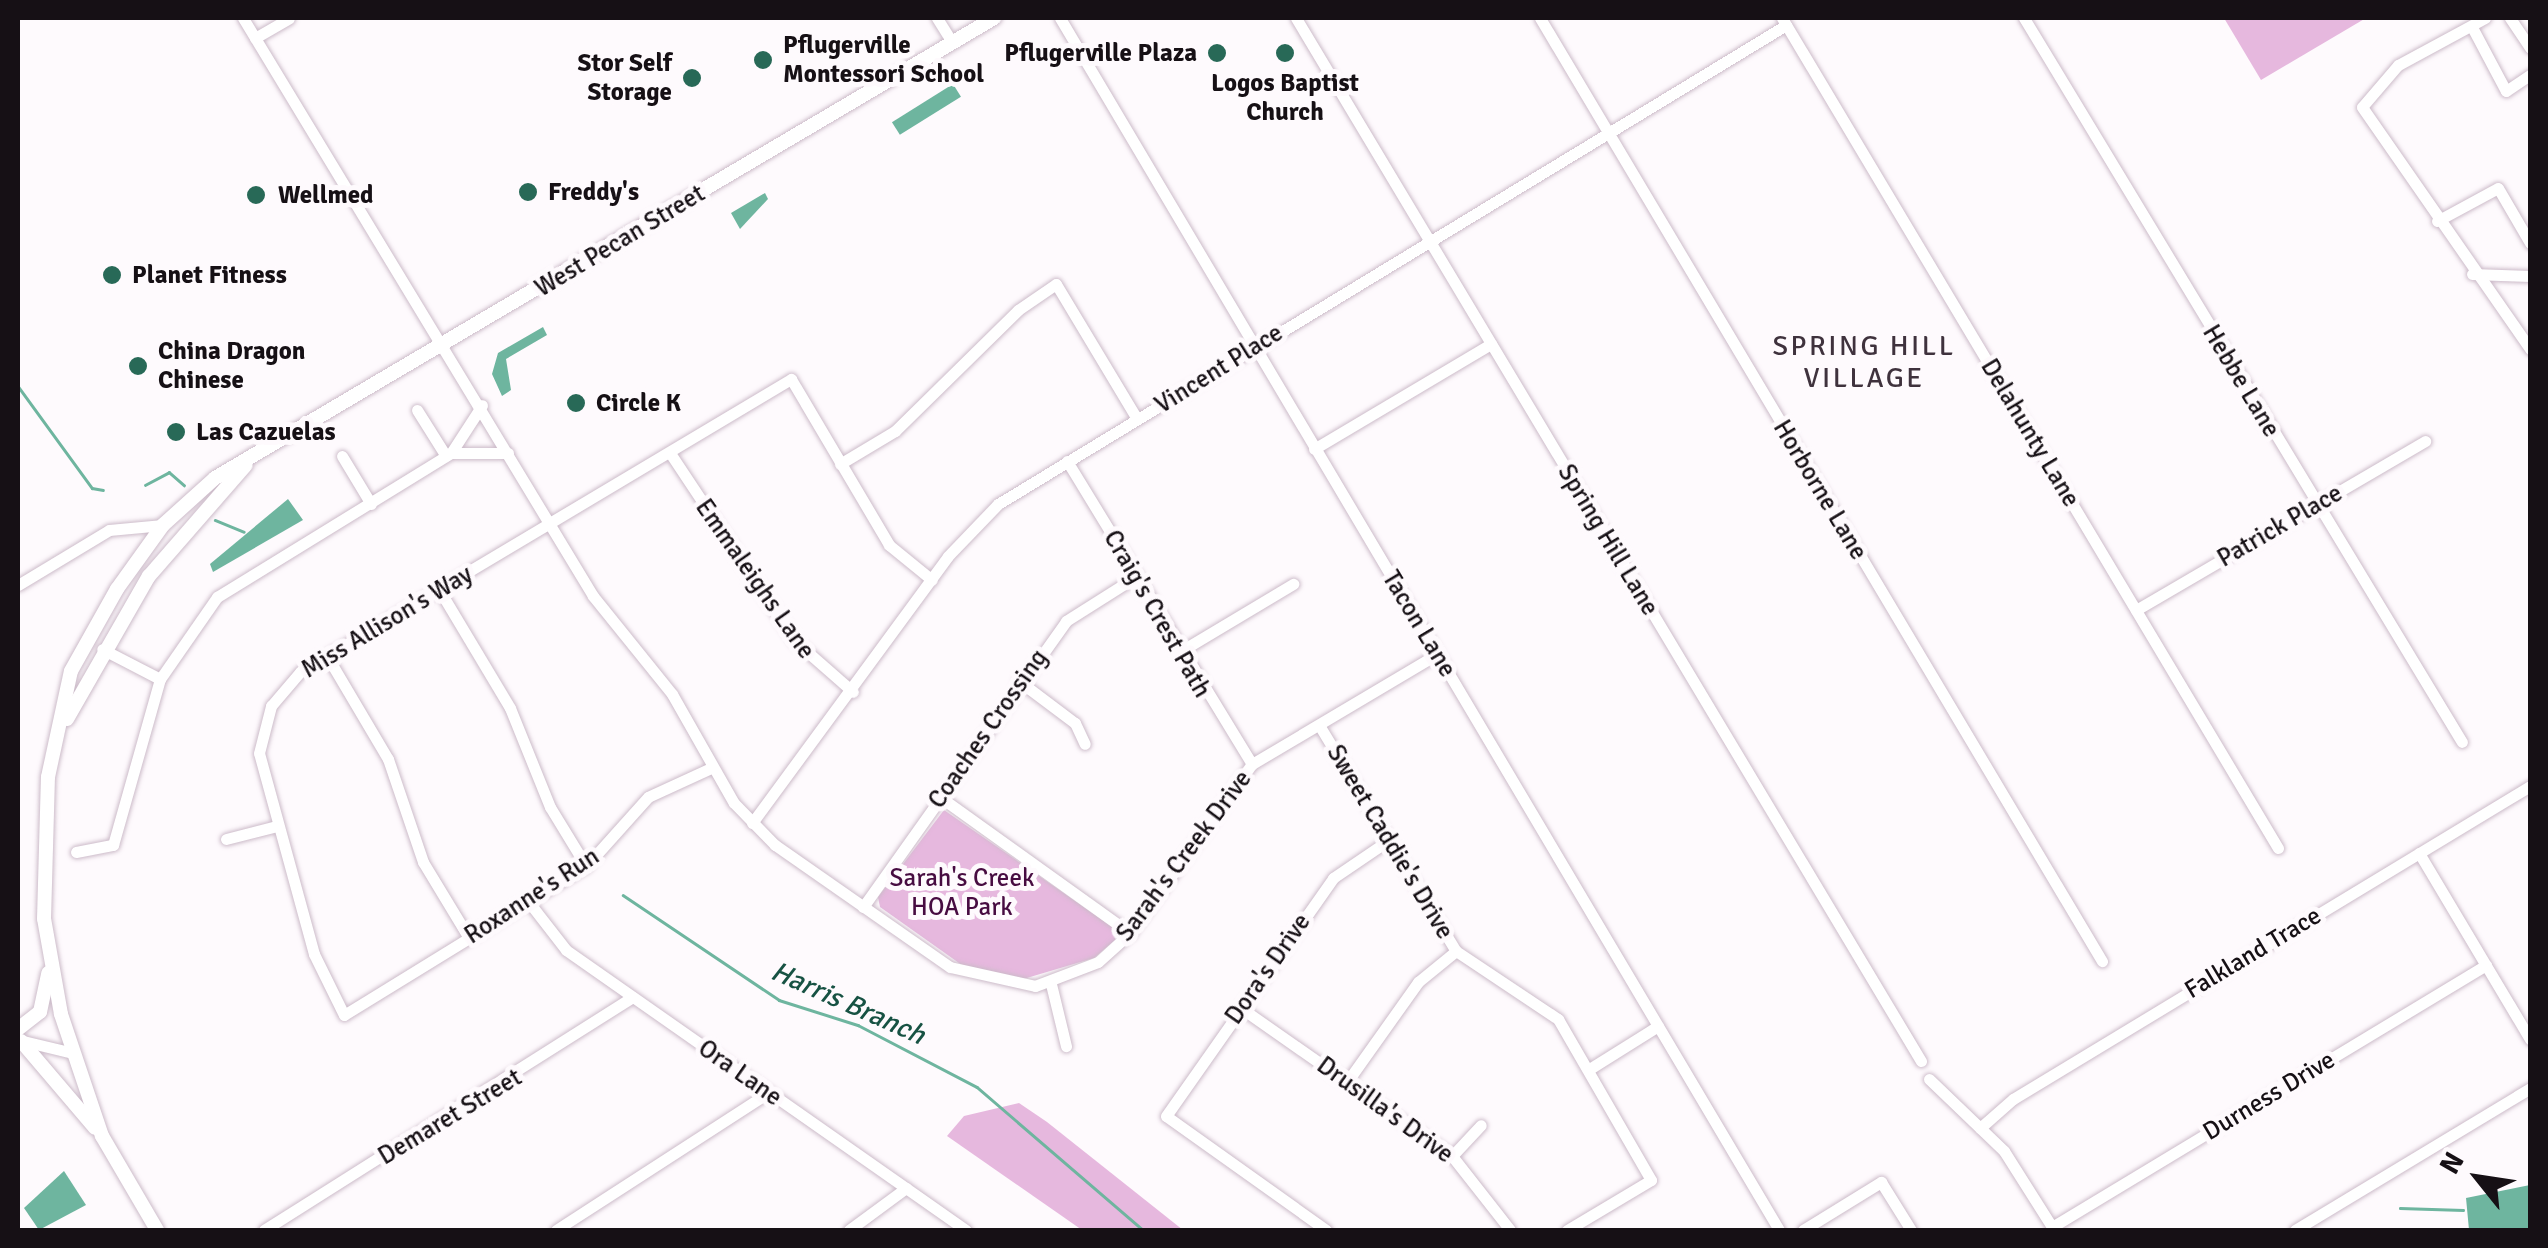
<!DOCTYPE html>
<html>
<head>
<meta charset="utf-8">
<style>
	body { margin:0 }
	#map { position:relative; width:2548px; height:1248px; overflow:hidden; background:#fefafd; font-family:Signika,sans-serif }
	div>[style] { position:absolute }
	.green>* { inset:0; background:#e6b8de }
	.water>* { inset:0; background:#6eb59f; transform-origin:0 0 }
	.stream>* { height:2.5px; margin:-1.25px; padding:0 1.25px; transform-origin:1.25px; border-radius:1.25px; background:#6eb59f }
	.roads { filter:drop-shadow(0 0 2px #ccbbc9) drop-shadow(0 0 2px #ccbbc9) }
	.minor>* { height:11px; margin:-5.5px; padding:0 5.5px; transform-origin:5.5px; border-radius:5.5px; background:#fff }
	.major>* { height:14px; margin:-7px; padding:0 7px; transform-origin:7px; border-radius:7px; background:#fff }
	.dots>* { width:28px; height:28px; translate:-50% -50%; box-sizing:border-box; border:5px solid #fefafd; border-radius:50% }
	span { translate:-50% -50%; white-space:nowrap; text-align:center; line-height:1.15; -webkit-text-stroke:10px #fefafd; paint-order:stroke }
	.poi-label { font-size:25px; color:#161015; font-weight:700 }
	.left { translate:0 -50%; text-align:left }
	.right { translate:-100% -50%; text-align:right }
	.street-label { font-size:25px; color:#161015 }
	.park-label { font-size:25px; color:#470c41 }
	.neighbourhood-label { font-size:28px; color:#3f323d; letter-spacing:2.5px }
	.water-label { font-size:28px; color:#175243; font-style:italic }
	.frame { position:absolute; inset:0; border:20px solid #161015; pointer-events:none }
	.north { position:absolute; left:2428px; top:1128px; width:100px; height:100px; -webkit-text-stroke:8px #fefafd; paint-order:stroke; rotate:300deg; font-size:28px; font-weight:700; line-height:40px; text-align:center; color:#161015 }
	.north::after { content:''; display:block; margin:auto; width:35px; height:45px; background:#161015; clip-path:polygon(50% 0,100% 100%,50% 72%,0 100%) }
</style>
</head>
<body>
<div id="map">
	<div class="green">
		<div style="clip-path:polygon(2224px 18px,2366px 18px,2261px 80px)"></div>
		<div style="clip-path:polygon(944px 810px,1114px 928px,1115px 940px,1094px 958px,1020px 980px,966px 968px,880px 907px,878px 897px)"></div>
		<div style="clip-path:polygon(1019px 1103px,1047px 1122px,1183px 1230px,1082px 1230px,947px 1136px,964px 1116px)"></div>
	</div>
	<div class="water">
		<div style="left:953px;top:84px;width:15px;height:72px;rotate:58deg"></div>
		<div style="clip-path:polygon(765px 193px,768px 199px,740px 229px,731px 213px)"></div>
		<div style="clip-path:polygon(543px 327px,547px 335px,506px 359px,511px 390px,502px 396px,492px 374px,498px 353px)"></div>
		<div style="clip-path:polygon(288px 499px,303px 520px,213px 572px,210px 564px)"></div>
		<div style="clip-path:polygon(64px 1171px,86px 1205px,39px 1230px,24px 1208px)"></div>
		<div style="clip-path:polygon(2530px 1185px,2530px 1230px,2469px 1230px,2466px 1198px)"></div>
	</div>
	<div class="stream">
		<div style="left:18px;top:386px;width:126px;rotate:54deg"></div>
		<div style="left:92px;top:488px;width:11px;rotate:10deg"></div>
		<div style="left:145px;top:485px;width:27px;rotate:-28deg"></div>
		<div style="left:169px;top:472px;width:20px;rotate:41deg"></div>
		<div style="left:215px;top:520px;width:31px;rotate:22deg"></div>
		<div style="left:623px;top:895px;width:188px;rotate:33.9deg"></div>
		<div style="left:779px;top:1000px;width:83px;rotate:17.6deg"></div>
		<div style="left:858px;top:1025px;width:134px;rotate:27.5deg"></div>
		<div style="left:977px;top:1087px;width:219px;rotate:40.7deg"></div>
		<div style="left:2400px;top:1208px;width:63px;rotate:1.8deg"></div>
	</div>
	<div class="roads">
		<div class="minor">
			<div style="left:243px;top:18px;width:676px;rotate:58.8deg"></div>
			<div style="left:593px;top:596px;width:126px;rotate:51.1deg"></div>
			<div style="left:672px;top:694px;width:125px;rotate:60.4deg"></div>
			<div style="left:734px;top:803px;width:59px;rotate:45.7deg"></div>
			<div style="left:775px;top:845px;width:213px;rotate:34.9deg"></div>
			<div style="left:950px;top:967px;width:87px;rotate:12.6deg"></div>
			<div style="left:1035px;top:986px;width:67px;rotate:-20.9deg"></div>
			<div style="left:1098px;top:962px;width:43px;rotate:-42.2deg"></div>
			<div style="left:1130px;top:933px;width:208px;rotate:-54.2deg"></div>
			<div style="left:1252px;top:764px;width:215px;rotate:-30.7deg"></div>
			<div style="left:937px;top:18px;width:28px;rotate:58deg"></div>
			<div style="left:1060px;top:18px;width:1409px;rotate:59.32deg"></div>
			<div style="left:1296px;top:18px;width:1216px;rotate:59.07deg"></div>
			<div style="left:1540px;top:18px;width:1098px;rotate:59.21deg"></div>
			<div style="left:1782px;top:18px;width:967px;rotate:59.14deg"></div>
			<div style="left:2024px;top:18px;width:846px;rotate:58.83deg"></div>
			<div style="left:2485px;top:18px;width:99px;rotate:151.6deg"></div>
			<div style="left:2398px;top:65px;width:55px;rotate:130.6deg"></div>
			<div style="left:2362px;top:107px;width:295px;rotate:55.2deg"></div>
			<div style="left:2510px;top:18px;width:36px;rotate:56deg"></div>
			<div style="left:2473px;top:29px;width:70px;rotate:62deg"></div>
			<div style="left:2506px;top:91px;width:29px;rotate:-34deg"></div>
			<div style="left:255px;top:38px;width:39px;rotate:-30deg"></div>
			<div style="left:2437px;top:221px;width:69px;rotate:-28.4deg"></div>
			<div style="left:2498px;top:188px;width:64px;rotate:59.8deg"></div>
			<div style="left:2472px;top:274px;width:58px;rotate:2deg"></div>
			<div style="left:417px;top:410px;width:54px;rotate:57.8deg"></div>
			<div style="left:1314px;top:449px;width:206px;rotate:-30.7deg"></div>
			<div style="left:451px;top:453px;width:57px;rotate:-57.1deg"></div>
			<div style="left:670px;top:453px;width:226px;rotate:56.4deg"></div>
			<div style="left:795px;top:641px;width:77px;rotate:41.3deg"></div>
			<div style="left:342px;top:456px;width:56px;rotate:58.9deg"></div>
			<div style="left:1067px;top:461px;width:355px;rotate:58.6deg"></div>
			<div style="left:840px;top:464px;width:64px;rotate:-31deg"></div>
			<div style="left:895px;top:431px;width:173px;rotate:-44.5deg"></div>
			<div style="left:1018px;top:310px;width:46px;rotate:-34.4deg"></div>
			<div style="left:1056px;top:284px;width:157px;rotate:59deg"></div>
			<div style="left:18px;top:585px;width:106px;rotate:-31.1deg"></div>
			<div style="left:109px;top:530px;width:54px;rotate:-5.3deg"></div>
			<div style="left:440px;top:591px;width:136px;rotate:59.1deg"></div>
			<div style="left:510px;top:708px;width:107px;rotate:68deg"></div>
			<div style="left:550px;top:807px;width:69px;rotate:58.6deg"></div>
			<div style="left:2136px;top:610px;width:335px;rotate:-30.3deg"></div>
			<div style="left:1181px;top:651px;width:131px;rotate:-30.9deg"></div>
			<div style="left:327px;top:656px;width:120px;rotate:59.4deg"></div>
			<div style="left:388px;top:759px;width:109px;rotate:71.2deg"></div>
			<div style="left:423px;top:862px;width:89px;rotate:58.8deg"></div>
			<div style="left:160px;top:679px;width:100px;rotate:-55.2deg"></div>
			<div style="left:217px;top:597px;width:275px;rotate:-31.6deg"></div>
			<div style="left:451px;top:453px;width:57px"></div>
			<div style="left:1019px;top:681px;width:70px;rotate:36.9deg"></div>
			<div style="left:1075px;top:723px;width:23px;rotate:65deg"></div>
			<div style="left:1319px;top:725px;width:264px;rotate:58.8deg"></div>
			<div style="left:1456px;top:951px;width:123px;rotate:33.7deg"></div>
			<div style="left:1558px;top:1019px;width:186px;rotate:60deg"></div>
			<div style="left:1651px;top:1180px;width:98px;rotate:149.2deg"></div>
			<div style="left:711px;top:768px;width:69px;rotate:155.3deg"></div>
			<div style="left:648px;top:797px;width:93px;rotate:131.9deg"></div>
			<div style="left:586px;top:866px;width:284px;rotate:148.4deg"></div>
			<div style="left:344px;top:1015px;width:68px;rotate:-116.2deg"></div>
			<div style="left:314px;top:954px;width:208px;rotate:-105.3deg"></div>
			<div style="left:259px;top:753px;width:49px;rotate:-75.7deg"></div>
			<div style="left:271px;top:706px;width:45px;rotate:-49.5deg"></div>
			<div style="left:300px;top:672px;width:572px;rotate:-30.83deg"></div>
			<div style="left:791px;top:379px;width:193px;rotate:59.4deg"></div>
			<div style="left:889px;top:545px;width:55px;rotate:39.1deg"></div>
			<div style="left:940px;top:797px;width:234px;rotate:35.6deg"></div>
			<div style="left:752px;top:823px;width:331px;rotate:-53.7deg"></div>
			<div style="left:948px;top:556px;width:72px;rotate:-46.1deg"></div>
			<div style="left:998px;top:504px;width:922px;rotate:-31.29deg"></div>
			<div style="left:226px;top:839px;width:53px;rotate:-14.3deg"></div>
			<div style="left:76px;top:852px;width:38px;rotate:-11deg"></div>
			<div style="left:113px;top:845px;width:173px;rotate:-74.2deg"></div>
			<div style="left:160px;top:679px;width:65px;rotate:-152.7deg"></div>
			<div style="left:2419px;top:853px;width:217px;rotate:59.2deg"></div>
			<div style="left:528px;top:901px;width:62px;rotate:52.2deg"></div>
			<div style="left:566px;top:950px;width:488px;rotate:35deg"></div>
			<div style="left:863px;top:907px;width:351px;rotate:-54.6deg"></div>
			<div style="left:1066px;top:621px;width:84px;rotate:-32.4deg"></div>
			<div style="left:1051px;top:984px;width:64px;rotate:76.4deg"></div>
			<div style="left:1241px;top:1008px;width:258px;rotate:35deg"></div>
			<div style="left:1452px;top:1156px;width:94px;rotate:51.9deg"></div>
			<div style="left:19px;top:1040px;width:56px;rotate:13.5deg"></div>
			<div style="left:1591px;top:1068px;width:79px;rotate:-32.1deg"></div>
			<div style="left:1929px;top:1079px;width:104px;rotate:43.8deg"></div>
			<div style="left:2004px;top:1151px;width:93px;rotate:57.7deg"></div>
			<div style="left:1347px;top:1082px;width:123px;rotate:-54.6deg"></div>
			<div style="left:1418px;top:982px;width:49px;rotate:-39.2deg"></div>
			<div style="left:1980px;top:1128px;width:44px;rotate:-41.3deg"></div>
			<div style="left:2013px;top:1099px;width:604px;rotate:-31.19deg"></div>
			<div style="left:1452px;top:1156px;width:42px;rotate:-46.9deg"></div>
			<div style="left:2052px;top:1227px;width:507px;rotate:-31.12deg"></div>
			<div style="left:264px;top:1230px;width:436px;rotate:-32.3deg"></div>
			<div style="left:556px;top:1230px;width:252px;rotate:-32.9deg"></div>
			<div style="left:849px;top:1230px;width:71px;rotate:-36.4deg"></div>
			<div style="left:1326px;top:1230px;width:196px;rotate:-144.5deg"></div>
			<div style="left:1166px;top:1116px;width:291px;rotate:-54.9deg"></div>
			<div style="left:1333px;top:878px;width:68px;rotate:-34.2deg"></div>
			<div style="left:1803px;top:1230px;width:92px;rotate:-31.6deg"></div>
			<div style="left:1881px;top:1182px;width:57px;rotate:58deg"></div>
			<div style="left:2295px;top:1230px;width:275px;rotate:-31.1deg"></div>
		</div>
		<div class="major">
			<div style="left:67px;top:719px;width:165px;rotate:-60.2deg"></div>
			<div style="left:149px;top:576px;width:147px;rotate:-48.9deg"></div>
			<div style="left:18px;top:1029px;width:28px;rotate:-38deg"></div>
			<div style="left:40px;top:1012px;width:40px;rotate:-78deg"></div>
			<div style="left:21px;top:1041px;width:114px;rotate:49.6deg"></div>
			<div style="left:157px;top:1230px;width:109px;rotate:-120.3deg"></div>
			<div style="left:102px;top:1136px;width:129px;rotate:-108.6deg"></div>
			<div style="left:61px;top:1014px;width:97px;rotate:-100.1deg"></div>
			<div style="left:44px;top:919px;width:142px;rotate:-88.4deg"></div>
			<div style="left:48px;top:777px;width:108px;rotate:-77.8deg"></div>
			<div style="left:71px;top:671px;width:94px;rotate:-60.7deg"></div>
			<div style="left:117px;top:589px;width:79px;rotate:-54.3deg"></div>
			<div style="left:163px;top:525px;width:70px;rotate:-42.1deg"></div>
			<div style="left:215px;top:478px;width:905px;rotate:-30.56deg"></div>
		</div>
	</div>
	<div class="dots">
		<div style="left:1217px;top:53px;background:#286957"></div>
		<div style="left:1285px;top:53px;background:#286957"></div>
		<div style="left:763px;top:60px;background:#286957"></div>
		<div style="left:692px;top:78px;background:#286957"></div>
		<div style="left:528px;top:192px;background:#286957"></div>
		<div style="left:256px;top:195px;background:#286957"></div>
		<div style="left:112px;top:275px;background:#286957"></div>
		<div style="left:138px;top:366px;background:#286957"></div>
		<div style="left:576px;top:403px;background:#286957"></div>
		<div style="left:176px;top:432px;background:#286957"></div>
	</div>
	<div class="poi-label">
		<span class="left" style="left:783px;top:60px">Pflugerville<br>Montessori School</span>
		<span class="right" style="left:1197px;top:53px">Pflugerville Plaza</span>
		<span class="right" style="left:672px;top:78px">Stor Self<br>Storage</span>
		<span style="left:1285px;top:98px">Logos Baptist<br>Church</span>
		<span class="left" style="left:548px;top:192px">Freddy's</span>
		<span class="left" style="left:278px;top:195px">Wellmed</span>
		<span class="left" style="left:132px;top:275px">Planet Fitness</span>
		<span class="left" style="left:158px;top:366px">China Dragon<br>Chinese</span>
		<span class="left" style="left:596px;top:403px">Circle K</span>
		<span class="left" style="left:196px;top:432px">Las Cazuelas</span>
	</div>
	<div class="street-label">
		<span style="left:620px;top:241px;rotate:-31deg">West Pecan Street</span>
		<span style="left:1219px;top:369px;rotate:-32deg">Vincent Place</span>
		<span style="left:2241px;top:381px;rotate:59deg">Hebbe Lane</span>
		<span style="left:2030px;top:433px;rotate:59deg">Delahunty Lane</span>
		<span style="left:1820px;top:490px;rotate:59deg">Horborne Lane</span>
		<span style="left:2280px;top:526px;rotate:-30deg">Patrick Place</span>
		<span style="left:1608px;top:540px;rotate:59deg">Spring Hill Lane</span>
		<span style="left:755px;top:579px;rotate:55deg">Emmaleighs Lane</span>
		<span style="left:1157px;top:614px;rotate:60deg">Craig's Crest Path</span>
		<span style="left:387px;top:622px;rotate:-31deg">Miss Allison's Way</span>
		<span style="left:1419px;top:624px;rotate:59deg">Tacon Lane</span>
		<span style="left:988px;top:729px;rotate:-55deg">Coaches Crossing</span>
		<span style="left:1390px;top:842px;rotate:59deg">Sweet Caddie's Drive</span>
		<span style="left:1184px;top:856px;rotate:-53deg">Sarah's Creek Drive</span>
		<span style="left:532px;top:896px;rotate:-33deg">Roxanne's Run</span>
		<span style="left:2253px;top:953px;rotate:-31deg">Falkland Trace</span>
		<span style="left:1268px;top:969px;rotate:-55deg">Dora's Drive</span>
		<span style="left:740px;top:1073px;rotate:35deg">Ora Lane</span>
		<span style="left:2269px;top:1096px;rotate:-31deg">Durness Drive</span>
		<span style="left:1385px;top:1110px;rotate:36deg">Drusilla's Drive</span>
		<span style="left:450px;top:1117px;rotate:-31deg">Demaret Street</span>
	</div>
	<div class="park-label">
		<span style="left:962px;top:893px">Sarah's Creek<br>HOA Park</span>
	</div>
	<div class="neighbourhood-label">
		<span style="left:1864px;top:362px">SPRING HILL<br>VILLAGE</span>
	</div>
	<div class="water-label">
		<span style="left:848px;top:1003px;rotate:24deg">Harris Branch</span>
	</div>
	<div class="frame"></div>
	<div class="north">N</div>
</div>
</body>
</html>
